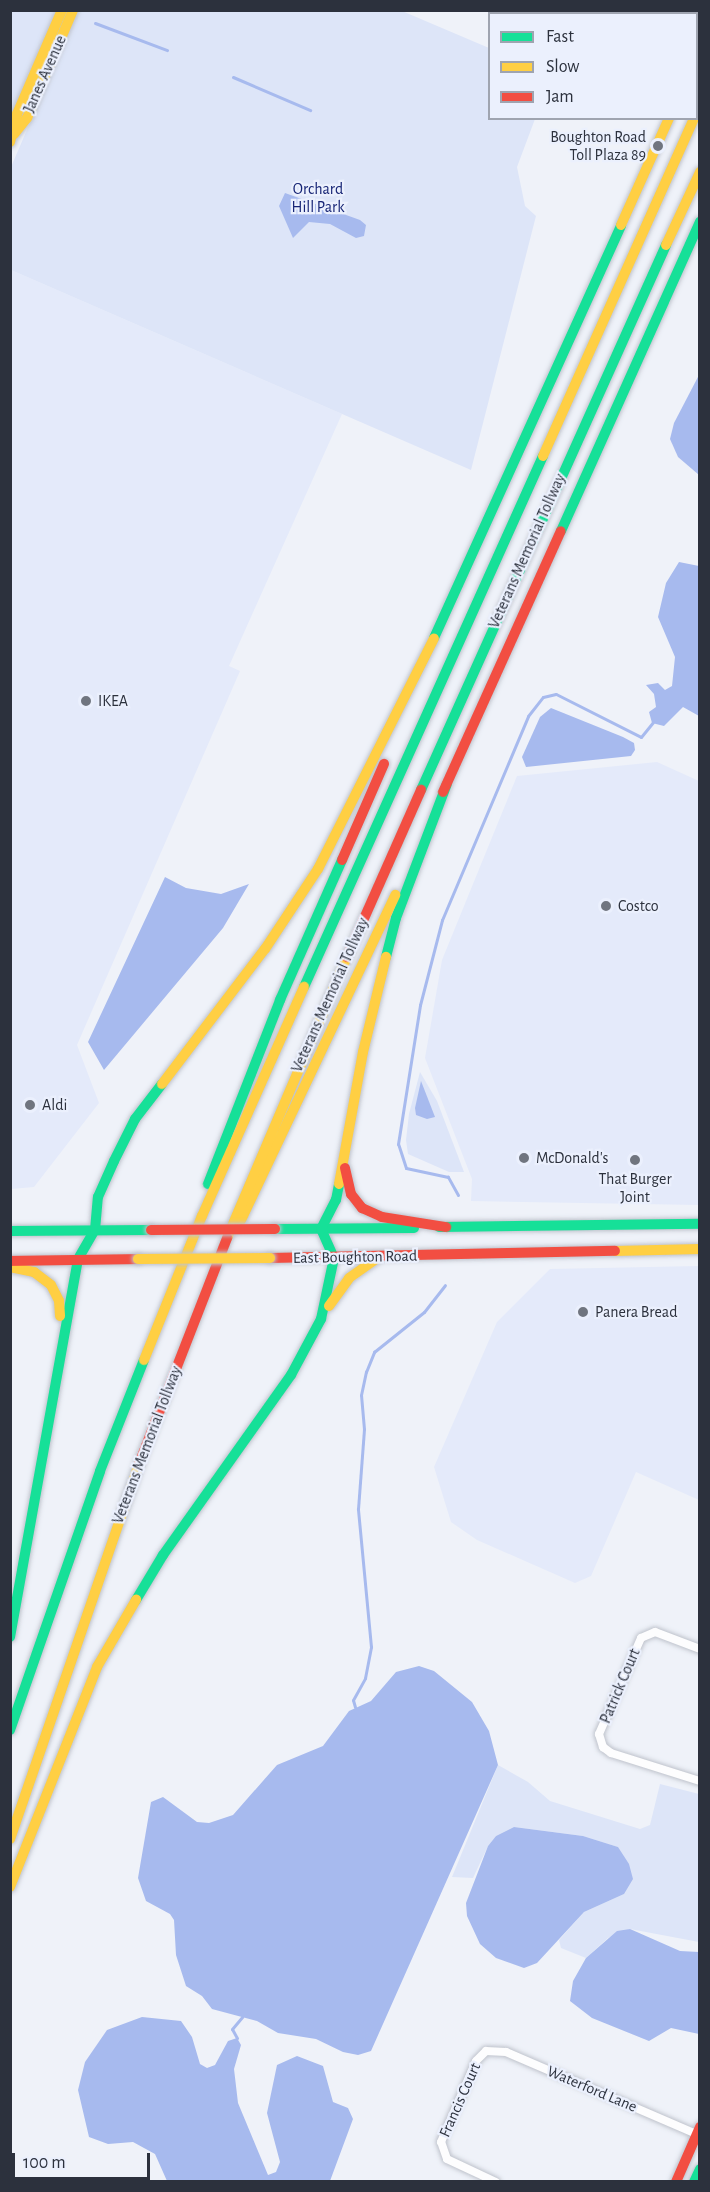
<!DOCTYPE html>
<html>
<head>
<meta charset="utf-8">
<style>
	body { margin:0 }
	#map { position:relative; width:710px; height:2192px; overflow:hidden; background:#eff2f9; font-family:"Alegreya Sans",sans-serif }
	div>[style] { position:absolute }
	.built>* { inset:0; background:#e4eafa }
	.green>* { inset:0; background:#dde5f8 }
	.water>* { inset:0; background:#a7baee }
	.stream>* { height:3px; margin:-1.5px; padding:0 1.5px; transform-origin:1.5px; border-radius:1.5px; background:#a7baee }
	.roads { filter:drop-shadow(0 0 2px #bfc3cc) drop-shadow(0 0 2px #bfc3cc) }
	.street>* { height:8px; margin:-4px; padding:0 4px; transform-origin:4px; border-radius:4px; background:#fdfdfe }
	.fast>* { height:10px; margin:-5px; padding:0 5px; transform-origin:5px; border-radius:5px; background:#16e098 }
	.slow>* { height:10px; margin:-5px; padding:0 5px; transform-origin:5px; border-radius:5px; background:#ffcf43 }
	.jam>* { height:10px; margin:-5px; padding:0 5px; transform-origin:5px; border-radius:5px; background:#f24e42 }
	.bridges { filter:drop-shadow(0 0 2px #bfc3cc) drop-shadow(0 0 2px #bfc3cc) }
	.slow-bridge>* { height:10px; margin:-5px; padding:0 5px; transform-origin:5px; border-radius:5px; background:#ffcf43 }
	.jam-bridge>* { height:10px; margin:-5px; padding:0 5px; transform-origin:5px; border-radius:5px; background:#f24e42 }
	.dots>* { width:16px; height:16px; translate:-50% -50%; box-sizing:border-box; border:3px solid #ebf0fd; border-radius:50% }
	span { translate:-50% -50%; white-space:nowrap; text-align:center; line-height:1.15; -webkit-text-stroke:4.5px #ebf0fd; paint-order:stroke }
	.street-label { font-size:16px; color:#2c313d }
	.poi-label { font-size:16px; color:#2c313d }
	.right { translate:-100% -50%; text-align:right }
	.left { translate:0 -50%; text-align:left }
	.park-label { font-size:16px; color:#162475 }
	.frame { position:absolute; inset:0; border:12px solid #2c313d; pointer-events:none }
	.legend { position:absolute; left:488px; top:12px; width:210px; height:108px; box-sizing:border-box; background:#ebf0fd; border:2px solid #9fa4b0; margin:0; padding:8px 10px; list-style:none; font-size:18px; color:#2c313d }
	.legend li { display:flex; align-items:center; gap:12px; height:30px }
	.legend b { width:30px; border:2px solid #9fa4b0 }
	.scale { position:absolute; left:12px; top:2153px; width:138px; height:27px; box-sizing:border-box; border:3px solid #2c313d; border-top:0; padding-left:8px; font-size:18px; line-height:21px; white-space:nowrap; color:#2c313d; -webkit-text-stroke:4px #ebf0fd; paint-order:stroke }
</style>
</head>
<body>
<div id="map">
	<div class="built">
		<div style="clip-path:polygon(11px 270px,342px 414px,229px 666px,240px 671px,77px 1045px,99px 1103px,34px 1187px,11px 1189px)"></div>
		<div style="clip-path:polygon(657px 762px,699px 781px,699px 1205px,471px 1201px,472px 1179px,425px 1058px,442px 960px,517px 776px)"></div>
		<div style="clip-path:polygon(699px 1266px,699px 1500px,636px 1472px,591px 1576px,575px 1583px,477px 1540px,451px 1522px,434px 1467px,497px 1322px,550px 1269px)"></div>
	</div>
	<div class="green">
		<div style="clip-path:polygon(11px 11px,58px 11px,11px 118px)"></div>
		<div style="clip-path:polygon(78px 11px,402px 11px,489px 48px,490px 118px,535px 119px,517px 167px,525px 206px,536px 216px,471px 470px,11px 270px,11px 167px)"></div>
		<div style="clip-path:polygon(420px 1072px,437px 1101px,464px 1172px,449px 1172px,408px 1154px,406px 1140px,409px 1114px)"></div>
		<div style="clip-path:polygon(498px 1765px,528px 1782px,550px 1801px,640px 1829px,650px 1825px,660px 1784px,699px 1794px,699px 1942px,630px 1929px,608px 1938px,586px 1958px,561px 1948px,559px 1940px,584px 1912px,624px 1894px,618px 1847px,583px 1836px,514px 1827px,496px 1836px,488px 1846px,473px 1878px,452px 1877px)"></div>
	</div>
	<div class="water">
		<div style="clip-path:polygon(618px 11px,618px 10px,670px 11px,617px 13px)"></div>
		<div style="clip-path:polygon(285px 193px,360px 220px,366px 225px,364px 236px,356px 238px,330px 224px,309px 222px,293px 238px,279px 206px)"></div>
		<div style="clip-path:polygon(699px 375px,699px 475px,678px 457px,670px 439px,674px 423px)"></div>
		<div style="clip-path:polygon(679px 562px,699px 566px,699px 716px,683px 707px,664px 726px,652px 723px,649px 712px,656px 707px,654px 694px,646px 685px,658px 683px,665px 690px,672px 686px,675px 657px,658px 617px,666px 583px)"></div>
		<div style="clip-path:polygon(551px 708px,623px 737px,634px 743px,635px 750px,631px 756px,526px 767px,522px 757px,540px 717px)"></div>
		<div style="clip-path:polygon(165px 877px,186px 888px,221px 894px,249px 884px,223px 928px,104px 1070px,88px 1042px)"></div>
		<div style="clip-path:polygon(421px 1081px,435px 1117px,427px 1119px,416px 1115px,415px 1108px)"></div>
		<div style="clip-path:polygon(419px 1666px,434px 1671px,472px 1702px,489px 1731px,498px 1765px,371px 2051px,358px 2055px,343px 2052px,316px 2039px,278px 2033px,257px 2021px,212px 2009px,202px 1996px,186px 1986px,176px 1955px,174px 1920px,170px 1914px,146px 1901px,138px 1878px,151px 1802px,163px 1797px,197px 1822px,209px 1823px,233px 1815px,277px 1765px,323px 1746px,349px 1711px,371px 1701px,396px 1672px)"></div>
		<div style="clip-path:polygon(514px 1827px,583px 1836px,618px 1847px,629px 1864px,633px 1879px,624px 1894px,584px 1912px,537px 1963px,524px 1968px,496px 1958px,480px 1944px,467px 1916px,466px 1903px,488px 1846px,496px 1836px)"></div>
		<div style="clip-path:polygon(630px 1929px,680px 1951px,699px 1952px,699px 2034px,671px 2028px,649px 2041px,592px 2018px,570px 2001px,573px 1981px,586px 1958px,617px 1931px)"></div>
		<div style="clip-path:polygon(142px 2017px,181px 2021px,192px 2037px,200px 2064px,207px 2068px,215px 2065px,228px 2041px,237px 2038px,241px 2045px,234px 2069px,238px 2103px,268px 2175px,276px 2172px,280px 2162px,267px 2113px,277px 2065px,297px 2056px,323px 2066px,333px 2102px,348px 2108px,353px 2119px,330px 2181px,167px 2181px,155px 2154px,133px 2142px,108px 2144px,89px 2137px,78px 2090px,85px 2062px,107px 2030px)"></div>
	</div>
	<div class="stream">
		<div style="left:95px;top:23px;width:77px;rotate:20.6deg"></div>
		<div style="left:233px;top:77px;width:84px;rotate:23.2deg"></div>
		<div style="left:458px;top:1195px;width:21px;rotate:-119deg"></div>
		<div style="left:448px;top:1177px;width:43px;rotate:-167.9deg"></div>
		<div style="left:406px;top:1168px;width:25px;rotate:-108deg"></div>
		<div style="left:398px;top:1144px;width:141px;rotate:-81deg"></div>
		<div style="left:420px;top:1005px;width:88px;rotate:-75.5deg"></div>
		<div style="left:442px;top:920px;width:221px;rotate:-67.1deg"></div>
		<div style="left:528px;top:716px;width:24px;rotate:-52deg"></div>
		<div style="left:543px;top:697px;width:13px;rotate:-13deg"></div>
		<div style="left:556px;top:694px;width:95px;rotate:26.8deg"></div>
		<div style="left:641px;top:737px;width:19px;rotate:-51deg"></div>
		<div style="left:355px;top:1707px;width:7px;rotate:-106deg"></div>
		<div style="left:353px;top:1700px;width:25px;rotate:-61deg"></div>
		<div style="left:365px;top:1678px;width:32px;rotate:-79deg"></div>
		<div style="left:371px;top:1647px;width:139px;rotate:-95.4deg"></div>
		<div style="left:358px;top:1509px;width:80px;rotate:-85.7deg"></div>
		<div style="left:364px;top:1429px;width:34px;rotate:-95deg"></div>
		<div style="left:361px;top:1395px;width:24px;rotate:-78deg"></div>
		<div style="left:366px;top:1372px;width:22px;rotate:-68deg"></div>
		<div style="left:374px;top:1352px;width:64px;rotate:-38.7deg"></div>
		<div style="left:424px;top:1312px;width:34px;rotate:-52deg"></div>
		<div style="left:237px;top:2038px;width:10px;rotate:-119deg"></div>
		<div style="left:232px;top:2029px;width:16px;rotate:-50deg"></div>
	</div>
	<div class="roads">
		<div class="street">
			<div style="left:700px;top:1649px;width:48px;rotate:-159.3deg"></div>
			<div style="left:655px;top:1632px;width:15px;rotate:157deg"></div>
			<div style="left:641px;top:1638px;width:105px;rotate:113.6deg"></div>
			<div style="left:599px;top:1734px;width:14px;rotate:73deg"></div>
			<div style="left:603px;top:1747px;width:10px;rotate:37deg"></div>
			<div style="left:611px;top:1753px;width:93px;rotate:17.5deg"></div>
			<div style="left:496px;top:2182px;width:54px;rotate:-154.9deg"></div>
			<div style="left:447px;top:2159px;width:18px;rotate:-109deg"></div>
			<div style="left:441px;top:2142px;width:88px;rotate:-66.6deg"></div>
			<div style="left:476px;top:2061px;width:14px;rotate:-45deg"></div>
			<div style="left:486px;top:2051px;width:20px;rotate:3deg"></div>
			<div style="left:506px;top:2052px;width:207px;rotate:23.3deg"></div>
		</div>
		<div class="fast">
			<div style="left:696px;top:52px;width:8px;rotate:-60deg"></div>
			<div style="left:561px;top:531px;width:339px;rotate:-65.8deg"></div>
			<div style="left:434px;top:638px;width:453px;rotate:-65.6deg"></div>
			<div style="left:421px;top:790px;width:598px;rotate:-65.79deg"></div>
			<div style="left:386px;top:957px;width:40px;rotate:-75.6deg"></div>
			<div style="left:396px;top:918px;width:143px;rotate:-69.2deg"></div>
			<div style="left:304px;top:987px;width:582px;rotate:-65.77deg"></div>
			<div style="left:208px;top:1184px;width:198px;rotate:-68.6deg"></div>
			<div style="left:280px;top:1000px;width:153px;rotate:-66.1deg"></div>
			<div style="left:439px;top:1227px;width:261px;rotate:-0.7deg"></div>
			<div style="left:275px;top:1229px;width:139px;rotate:-0.4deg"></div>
			<div style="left:10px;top:1231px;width:141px;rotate:-0.4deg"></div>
			<div style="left:136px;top:1600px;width:52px;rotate:-59deg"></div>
			<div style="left:163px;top:1555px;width:221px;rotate:-54.6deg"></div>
			<div style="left:291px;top:1375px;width:64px;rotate:-61.8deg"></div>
			<div style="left:321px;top:1319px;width:62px;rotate:-78deg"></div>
			<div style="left:334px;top:1258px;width:32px;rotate:-114deg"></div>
			<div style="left:321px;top:1229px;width:33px;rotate:-63deg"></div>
			<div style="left:336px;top:1200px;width:16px;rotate:-79deg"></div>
			<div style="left:10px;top:1637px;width:384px;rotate:-79.8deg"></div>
			<div style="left:78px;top:1259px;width:34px;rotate:-60deg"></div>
			<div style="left:95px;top:1230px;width:33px;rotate:-85deg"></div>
			<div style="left:98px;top:1197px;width:39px;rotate:-66deg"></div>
			<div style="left:114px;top:1161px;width:47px;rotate:-63.4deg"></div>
			<div style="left:135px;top:1119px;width:44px;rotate:-52.4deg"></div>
			<div style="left:10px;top:1730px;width:274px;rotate:-70.8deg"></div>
			<div style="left:100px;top:1471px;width:119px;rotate:-68.4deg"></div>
			<div style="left:694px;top:2182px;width:14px;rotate:-65deg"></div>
		</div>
		<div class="slow">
			<div style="left:14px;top:134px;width:21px;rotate:-51deg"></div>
			<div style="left:27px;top:118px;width:117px;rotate:-66.9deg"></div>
			<div style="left:10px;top:142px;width:29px;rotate:-76deg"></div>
			<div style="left:17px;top:114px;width:113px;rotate:-66.6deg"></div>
			<div style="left:621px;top:225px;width:117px;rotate:-65.8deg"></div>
			<div style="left:666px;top:245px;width:81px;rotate:-65deg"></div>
			<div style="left:543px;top:456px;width:370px;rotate:-65.9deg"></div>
			<div style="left:162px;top:1084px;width:170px;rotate:-52.7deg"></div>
			<div style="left:265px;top:949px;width:96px;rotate:-56.5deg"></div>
			<div style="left:318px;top:869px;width:258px;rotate:-63.3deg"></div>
			<div style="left:339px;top:1184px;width:134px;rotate:-79.7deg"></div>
			<div style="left:363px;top:1052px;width:98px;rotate:-76.4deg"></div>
			<div style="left:241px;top:1220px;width:360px;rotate:-64.6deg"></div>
			<div style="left:227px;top:1238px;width:306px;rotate:-66.9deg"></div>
			<div style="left:615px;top:1251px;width:85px;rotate:-1.3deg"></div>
			<div style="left:10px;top:1267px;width:25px;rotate:12deg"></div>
			<div style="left:34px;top:1272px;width:21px;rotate:37deg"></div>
			<div style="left:51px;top:1285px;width:18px;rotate:63deg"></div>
			<div style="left:59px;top:1301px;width:15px;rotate:86deg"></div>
			<div style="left:329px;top:1306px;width:34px;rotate:-54deg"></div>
			<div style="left:349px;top:1278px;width:37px;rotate:-35deg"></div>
			<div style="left:144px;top:1360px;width:155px;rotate:-68.1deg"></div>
			<div style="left:202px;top:1216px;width:251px;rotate:-66deg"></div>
			<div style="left:10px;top:1839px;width:397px;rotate:-71deg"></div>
			<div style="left:10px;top:1887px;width:237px;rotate:-68.4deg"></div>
			<div style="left:97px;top:1667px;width:78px;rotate:-59.8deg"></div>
		</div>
		<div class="jam">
			<div style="left:443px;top:792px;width:286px;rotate:-65.7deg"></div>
			<div style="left:342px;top:860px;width:105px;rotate:-66.4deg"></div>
			<div style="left:347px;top:957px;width:183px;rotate:-66.1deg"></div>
			<div style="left:345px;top:1168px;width:27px;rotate:77deg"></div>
			<div style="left:351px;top:1194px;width:18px;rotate:52deg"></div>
			<div style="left:362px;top:1208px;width:22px;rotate:24deg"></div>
			<div style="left:382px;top:1217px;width:65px;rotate:8.9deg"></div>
			<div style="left:270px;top:1258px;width:345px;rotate:-1.2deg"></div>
			<div style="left:10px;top:1261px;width:128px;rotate:-0.9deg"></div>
			<div style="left:139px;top:1464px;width:243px;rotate:-68.7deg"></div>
			<div style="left:676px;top:2182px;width:60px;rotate:-66.4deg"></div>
		</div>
	</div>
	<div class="bridges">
		<div class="slow-bridge">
			<div style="left:138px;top:1259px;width:132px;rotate:-0.4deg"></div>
		</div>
		<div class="jam-bridge">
			<div style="left:151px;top:1230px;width:124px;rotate:-0.5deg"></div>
		</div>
	</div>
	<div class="dots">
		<div style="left:658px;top:146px;background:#70757f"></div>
		<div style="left:86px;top:701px;background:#70757f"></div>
		<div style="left:606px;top:906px;background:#70757f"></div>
		<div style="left:30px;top:1105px;background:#70757f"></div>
		<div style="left:524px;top:1158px;background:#70757f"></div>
		<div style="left:635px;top:1160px;background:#70757f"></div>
		<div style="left:583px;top:1312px;background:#70757f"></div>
	</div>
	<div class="street-label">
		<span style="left:45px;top:74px;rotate:-66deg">Janes Avenue</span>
		<span style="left:527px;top:551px;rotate:-66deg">Veterans Memorial Tollway</span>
		<span style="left:330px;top:995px;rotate:-66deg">Veterans Memorial Tollway</span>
		<span style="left:355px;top:1257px;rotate:-1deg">East Boughton Road</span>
		<span style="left:147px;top:1445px;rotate:-69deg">Veterans Memorial Tollway</span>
		<span style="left:620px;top:1686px;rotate:-67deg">Patrick Court</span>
		<span style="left:592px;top:2089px;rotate:23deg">Waterford Lane</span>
		<span style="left:460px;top:2100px;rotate:-66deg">Francis Court</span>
	</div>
	<div class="poi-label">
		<span class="right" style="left:646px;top:146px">Boughton Road<br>Toll Plaza 89</span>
		<span class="left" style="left:98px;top:701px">IKEA</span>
		<span class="left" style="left:618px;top:906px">Costco</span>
		<span class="left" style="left:42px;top:1105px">Aldi</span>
		<span class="left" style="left:536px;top:1158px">McDonald's</span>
		<span style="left:635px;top:1188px">That Burger<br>Joint</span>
		<span class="left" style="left:595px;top:1312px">Panera Bread</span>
	</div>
	<div class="park-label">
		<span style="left:318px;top:198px">Orchard<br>Hill Park</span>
	</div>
	<div class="frame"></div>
	<ul class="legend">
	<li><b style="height:8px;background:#16e098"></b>Fast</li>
	<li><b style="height:8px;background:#ffcf43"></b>Slow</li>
	<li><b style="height:8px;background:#f24e42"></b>Jam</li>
	</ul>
	<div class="scale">100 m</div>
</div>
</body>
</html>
